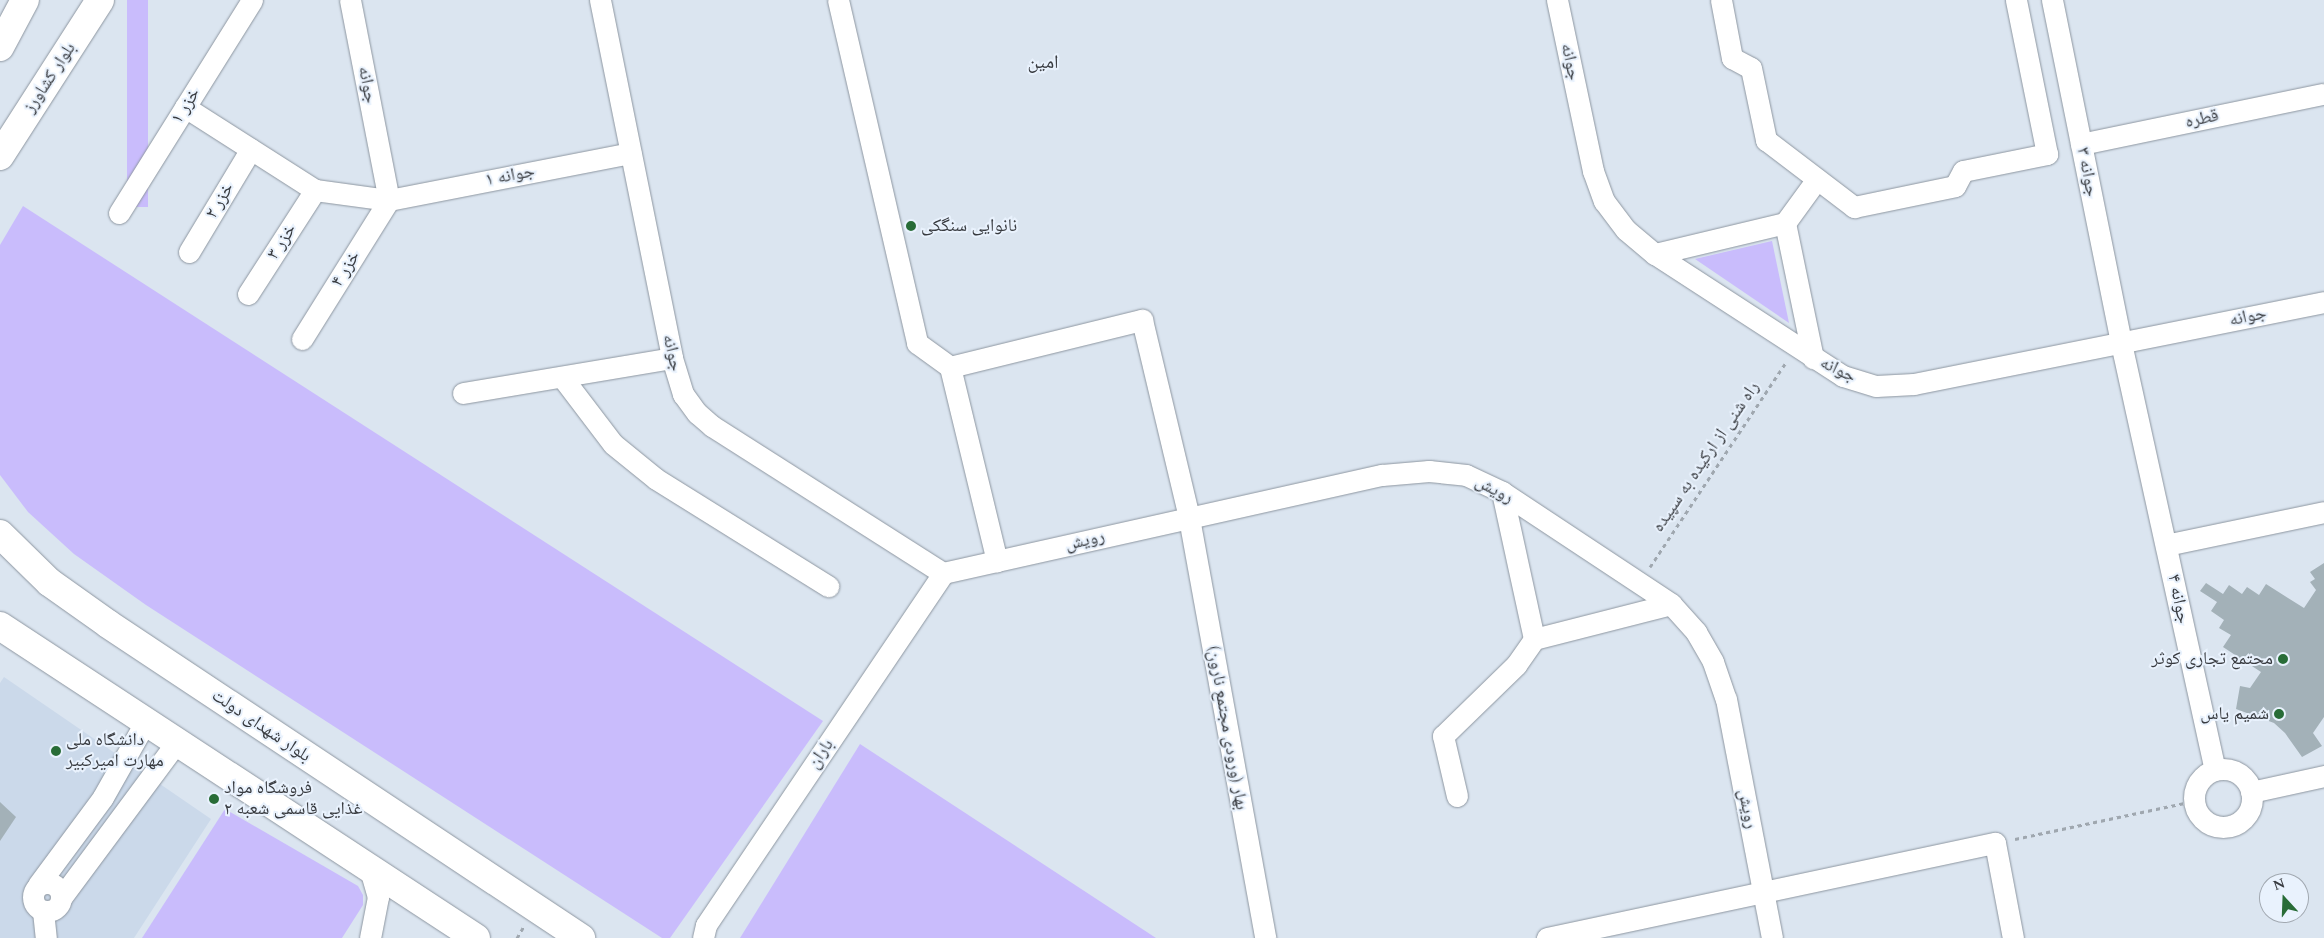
<!DOCTYPE html>
<html>
<head>
<meta charset="utf-8">
<style>
	body { margin:0 }
	#map { position:relative; width:2324px; height:938px; overflow:hidden; background:#dbe5f0; font-family:Spectral,"Noto Naskh Arabic",serif }
	div>[style] { position:absolute }
	.built>* { inset:0; background:#cbd9ea }
	.green>* { inset:0; background:#c9bcfc; transform-origin:0 0 }
	.building>* { inset:0; background:#a3b1b8 }
	.path>* { height:3px; margin-top:-1.5px; transform-origin:0; background:repeating-linear-gradient(90deg,#9fa7af 0 4px,transparent 0 8px) }
	.roads { filter:drop-shadow(0 0 1px #8d96a0) drop-shadow(0 0 1px #8d96a0) }
	.minor>* { height:21px; margin:-10.5px; padding:0 10.5px; transform-origin:10.5px; border-radius:10.5px; background:#fff }
	.minor>.ring { margin:-10.5px; padding:0; box-sizing:content-box; background:none; border:21px solid #fff; border-radius:50% }
	.major>* { height:28px; margin:-14px; padding:0 14px; transform-origin:14px; border-radius:14px; background:#fff }
	.dots>* { width:14px; height:14px; translate:-50% -50%; box-sizing:border-box; border:2px solid #e9f2fd; border-radius:50% }
	span { translate:-50% -50%; white-space:nowrap; text-align:center; line-height:1.15; -webkit-text-stroke:4px #e9f2fd; paint-order:stroke }
	.street-label { font-size:18px; color:#383b40 }
	.poi-label { font-size:18px; color:#383b40 }
	.left { translate:0 -50%; text-align:left }
	.right { translate:-100% -50%; text-align:right }
	.neighbourhood-label { font-size:19px; color:#383b40 }
	.north { position:absolute; left:2259px; top:873px; width:50px; height:50px; box-sizing:border-box; background:#e9f2fd; border:1px solid #a2a9b1; border-radius:50%; rotate:340deg; font-size:14px; font-weight:700; line-height:20px; text-align:center; color:#383b40 }
	.north::after { content:''; display:block; margin:auto; width:18px; height:22px; background:#286c37; clip-path:polygon(50% 0,100% 100%,50% 72%,0 100%) }
</style>
</head>
<body>
<div id="map">
	<div class="built">
		<div style="clip-path:polygon(4px 677px,211px 819px,134px 938px,0 938px,0 683px)"></div>
	</div>
	<div class="green">
		<div style="left:127px;top:0;width:21px;height:207px"></div>
		<div style="clip-path:polygon(23px 206px,823px 721px,670px 938px,662px 938px,146px 605px,74px 554px,28px 512px,0 475px,0 245px)"></div>
		<div style="clip-path:polygon(1772px 241px,1789px 323px,1695px 259px)"></div>
		<div style="clip-path:polygon(860px 744px,1156px 938px,740px 938px)"></div>
		<div style="clip-path:polygon(225px 809px,358px 886px,363px 895px,363px 905px,342px 938px,142px 938px)"></div>
	</div>
	<div class="building">
		<div style="clip-path:polygon(2324px 563px,2324px 717px,2313px 733px,2322px 746px,2302px 757px,2285px 733px,2274px 723px,2236px 709px,2240px 686px,2250px 688px,2261px 672px,2223px 647px,2231px 635px,2219px 628px,2224px 620px,2211px 611px,2217px 602px,2200px 591px,2206px 583px,2223px 594px,2229px 585px,2242px 594px,2247px 587px,2259px 595px,2266px 584px,2304px 608px,2316px 590px,2310px 582px,2315px 579px,2310px 572px)"></div>
		<div style="clip-path:polygon(0 802px,16px 817px,0 841px)"></div>
	</div>
	<div class="path">
		<div style="left:1650px;top:567px;width:246px;rotate:-56.4deg"></div>
		<div style="left:2015px;top:839px;width:183px;rotate:-12deg"></div>
		<div style="left:517px;top:938px;width:14px;rotate:-60deg"></div>
	</div>
	<div class="roads">
		<div class="minor">
			<div style="left:350px;top:0;width:204px;rotate:79deg"></div>
			<div style="left:600px;top:0;width:365px;rotate:78.6deg"></div>
			<div style="left:672px;top:358px;width:38px;rotate:73deg"></div>
			<div style="left:683px;top:394px;width:24px;rotate:54deg"></div>
			<div style="left:697px;top:413px;width:20px;rotate:41deg"></div>
			<div style="left:712px;top:426px;width:274px;rotate:32.5deg"></div>
			<div style="left:838px;top:0;width:352px;rotate:77deg"></div>
			<div style="left:917px;top:343px;width:41px;rotate:36deg"></div>
			<div style="left:950px;top:367px;width:200px;rotate:76.4deg"></div>
			<div style="left:1557px;top:0;width:175px;rotate:78.1deg"></div>
			<div style="left:1593px;top:171px;width:32px;rotate:70deg"></div>
			<div style="left:1604px;top:201px;width:36px;rotate:53deg"></div>
			<div style="left:1626px;top:230px;width:38px;rotate:40deg"></div>
			<div style="left:1655px;top:254px;width:224px;rotate:33deg"></div>
			<div style="left:1843px;top:376px;width:34px;rotate:17deg"></div>
			<div style="left:1876px;top:386px;width:38px;rotate:-3deg"></div>
			<div style="left:1914px;top:384px;width:418px;rotate:-11.3deg"></div>
			<div style="left:1721px;top:0;width:59px;rotate:79.3deg"></div>
			<div style="left:1732px;top:58px;width:21px;rotate:28deg"></div>
			<div style="left:1751px;top:68px;width:74px;rotate:78.2deg"></div>
			<div style="left:1766px;top:140px;width:111px;rotate:37.3deg"></div>
			<div style="left:1854px;top:207px;width:103px;rotate:-11.7deg"></div>
			<div style="left:1955px;top:186px;width:17px;rotate:-62deg"></div>
			<div style="left:1963px;top:171px;width:86px;rotate:-11.4deg"></div>
			<div style="left:2047px;top:154px;width:157px;rotate:-101.4deg"></div>
			<div style="left:2052px;top:0;width:350px;rotate:78.6deg"></div>
			<div style="left:2121px;top:343px;width:437px;rotate:77.6deg"></div>
			<div style="left:185px;top:107px;width:154px;rotate:32.6deg"></div>
			<div style="left:315px;top:190px;width:75px;rotate:7.7deg"></div>
			<div style="left:389px;top:200px;width:246px;rotate:-11deg"></div>
			<div style="left:2081px;top:144px;width:247px;rotate:-11.7deg"></div>
			<div style="left:119px;top:213px;width:251px;rotate:-58deg"></div>
			<div style="left:1785px;top:223px;width:54px;rotate:-54deg"></div>
			<div style="left:189px;top:252px;width:120px;rotate:-59deg"></div>
			<div style="left:1655px;top:254px;width:134px;rotate:-13.4deg"></div>
			<div style="left:1785px;top:223px;width:138px;rotate:78.3deg"></div>
			<div style="left:248px;top:294px;width:124px;rotate:-57.2deg"></div>
			<div style="left:302px;top:339px;width:164px;rotate:-58deg"></div>
			<div style="left:950px;top:367px;width:198px;rotate:-13.8deg"></div>
			<div style="left:1142px;top:320px;width:204px;rotate:76.6deg"></div>
			<div style="left:1189px;top:518px;width:427px;rotate:79.7deg"></div>
			<div style="left:562px;top:377px;width:84px;rotate:52.7deg"></div>
			<div style="left:613px;top:444px;width:55px;rotate:39.1deg"></div>
			<div style="left:656px;top:479px;width:203px;rotate:31.9deg"></div>
			<div style="left:463px;top:393px;width:212px;rotate:-9.5deg"></div>
			<div style="left:1502px;top:492px;width:150px;rotate:77.7deg"></div>
			<div style="left:2166px;top:545px;width:161px;rotate:-11.8deg"></div>
			<div style="left:943px;top:573px;width:450px;rotate:-12.6deg"></div>
			<div style="left:1382px;top:475px;width:47px;rotate:-4.9deg"></div>
			<div style="left:1429px;top:471px;width:37px;rotate:6deg"></div>
			<div style="left:1466px;top:475px;width:40px;rotate:25deg"></div>
			<div style="left:1502px;top:492px;width:203px;rotate:33.5deg"></div>
			<div style="left:1671px;top:604px;width:38px;rotate:48deg"></div>
			<div style="left:1696px;top:632px;width:34px;rotate:60deg"></div>
			<div style="left:1713px;top:662px;width:39px;rotate:71deg"></div>
			<div style="left:1726px;top:699px;width:243px;rotate:79.1deg"></div>
			<div class="ring" style="left:2194px;top:769px;width:37px;height:37px"></div>
			<div style="left:2251px;top:792px;width:75px;rotate:-12.4deg"></div>
			<div style="left:1457px;top:796px;width:62px;rotate:-103.1deg"></div>
			<div style="left:1443px;top:736px;width:102px;rotate:-44.2deg"></div>
			<div style="left:1516px;top:665px;width:32px;rotate:-55deg"></div>
			<div style="left:1534px;top:639px;width:141px;rotate:-14.3deg"></div>
			<div class="ring" style="left:33px;top:883px;width:7px;height:7px"></div>
			<div style="left:38px;top:885px;width:109px;rotate:-53.5deg"></div>
			<div style="left:103px;top:797px;width:87px;rotate:-60.5deg"></div>
			<div style="left:61px;top:898px;width:194px;rotate:-53.4deg"></div>
			<div style="left:43px;top:911px;width:27px;rotate:84deg"></div>
			<div style="left:370px;top:938px;width:42px;rotate:-79deg"></div>
			<div style="left:378px;top:897px;width:26px;rotate:-106deg"></div>
			<div style="left:703px;top:938px;width:13px;rotate:-77deg"></div>
			<div style="left:706px;top:925px;width:424px;rotate:-56deg"></div>
			<div style="left:1547px;top:938px;width:458px;rotate:-12deg"></div>
			<div style="left:1995px;top:843px;width:97px;rotate:79.3deg"></div>
		</div>
		<div class="major">
			<div style="left:0;top:47px;width:53px;rotate:-62deg"></div>
			<div style="left:0;top:156px;width:185px;rotate:-57.3deg"></div>
			<div style="left:0;top:534px;width:69px;rotate:44.4deg"></div>
			<div style="left:49px;top:582px;width:72px;rotate:35.4deg"></div>
			<div style="left:108px;top:624px;width:568px;rotate:33.58deg"></div>
			<div style="left:0;top:626px;width:569px;rotate:33.24deg"></div>
		</div>
	</div>
	<div class="dots">
		<div style="left:911px;top:226px;background:#286c37"></div>
		<div style="left:2283px;top:659px;background:#286c37"></div>
		<div style="left:2279px;top:714px;background:#286c37"></div>
		<div style="left:56px;top:751px;background:#286c37"></div>
		<div style="left:214px;top:799px;background:#286c37"></div>
	</div>
	<div class="street-label">
		<span style="left:1570px;top:62px;rotate:78deg">جوانه</span>
		<span style="left:50px;top:78px;rotate:-57deg">بلوار کشاورز</span>
		<span style="left:367px;top:85px;rotate:79deg">جوانه</span>
		<span style="left:186px;top:106px;rotate:-58deg">خزر ۱</span>
		<span style="left:2202px;top:119px;rotate:-12deg">قطره</span>
		<span style="left:2087px;top:172px;rotate:79deg">جوانه ۳</span>
		<span style="left:510px;top:176px;rotate:-11deg">جوانه ۱</span>
		<span style="left:220px;top:201px;rotate:-59deg">خزر ۲</span>
		<span style="left:282px;top:242px;rotate:-57deg">خزر ۳</span>
		<span style="left:346px;top:269px;rotate:-58deg">خزر ۴</span>
		<span style="left:2248px;top:317px;rotate:-12deg">جوانه</span>
		<span style="left:672px;top:353px;rotate:77deg">جوانه</span>
		<span style="left:1838px;top:370px;rotate:26deg">جوانه</span>
		<span style="left:1706px;top:457px;rotate:-56deg">راه شنی از ارکیده به سپیده</span>
		<span style="left:1494px;top:490px;rotate:28deg">رویش</span>
		<span style="left:1085px;top:541px;rotate:-13deg">رویش</span>
		<span style="left:2178px;top:599px;rotate:78deg">جوانه ۴</span>
		<span style="left:261px;top:726px;rotate:34deg">بلوار شهدای دولت</span>
		<span style="left:1227px;top:728px;rotate:80deg">بهار (ورودی مجتمع نارون)</span>
		<span style="left:821px;top:754px;rotate:-56deg">باران</span>
		<span style="left:1747px;top:809px;rotate:79deg">رویش</span>
	</div>
	<div class="poi-label">
		<span class="left" style="left:921px;top:226px">نانوایی سنگکی</span>
		<span class="right" style="left:2273px;top:659px">محتمع تجاری کوثر</span>
		<span class="right" style="left:2269px;top:714px">شمیم یاس</span>
		<span class="left" style="left:66px;top:751px">دانشگاه ملی<br>مهارت امیرکبیر</span>
		<span class="left" style="left:224px;top:799px">فروشگاه مواد<br>غذایی قاسمی شعبه ۲</span>
	</div>
	<div class="neighbourhood-label">
		<span style="left:1043px;top:63px">امین</span>
	</div>
	<div class="north">N</div>
</div>
</body>
</html>
